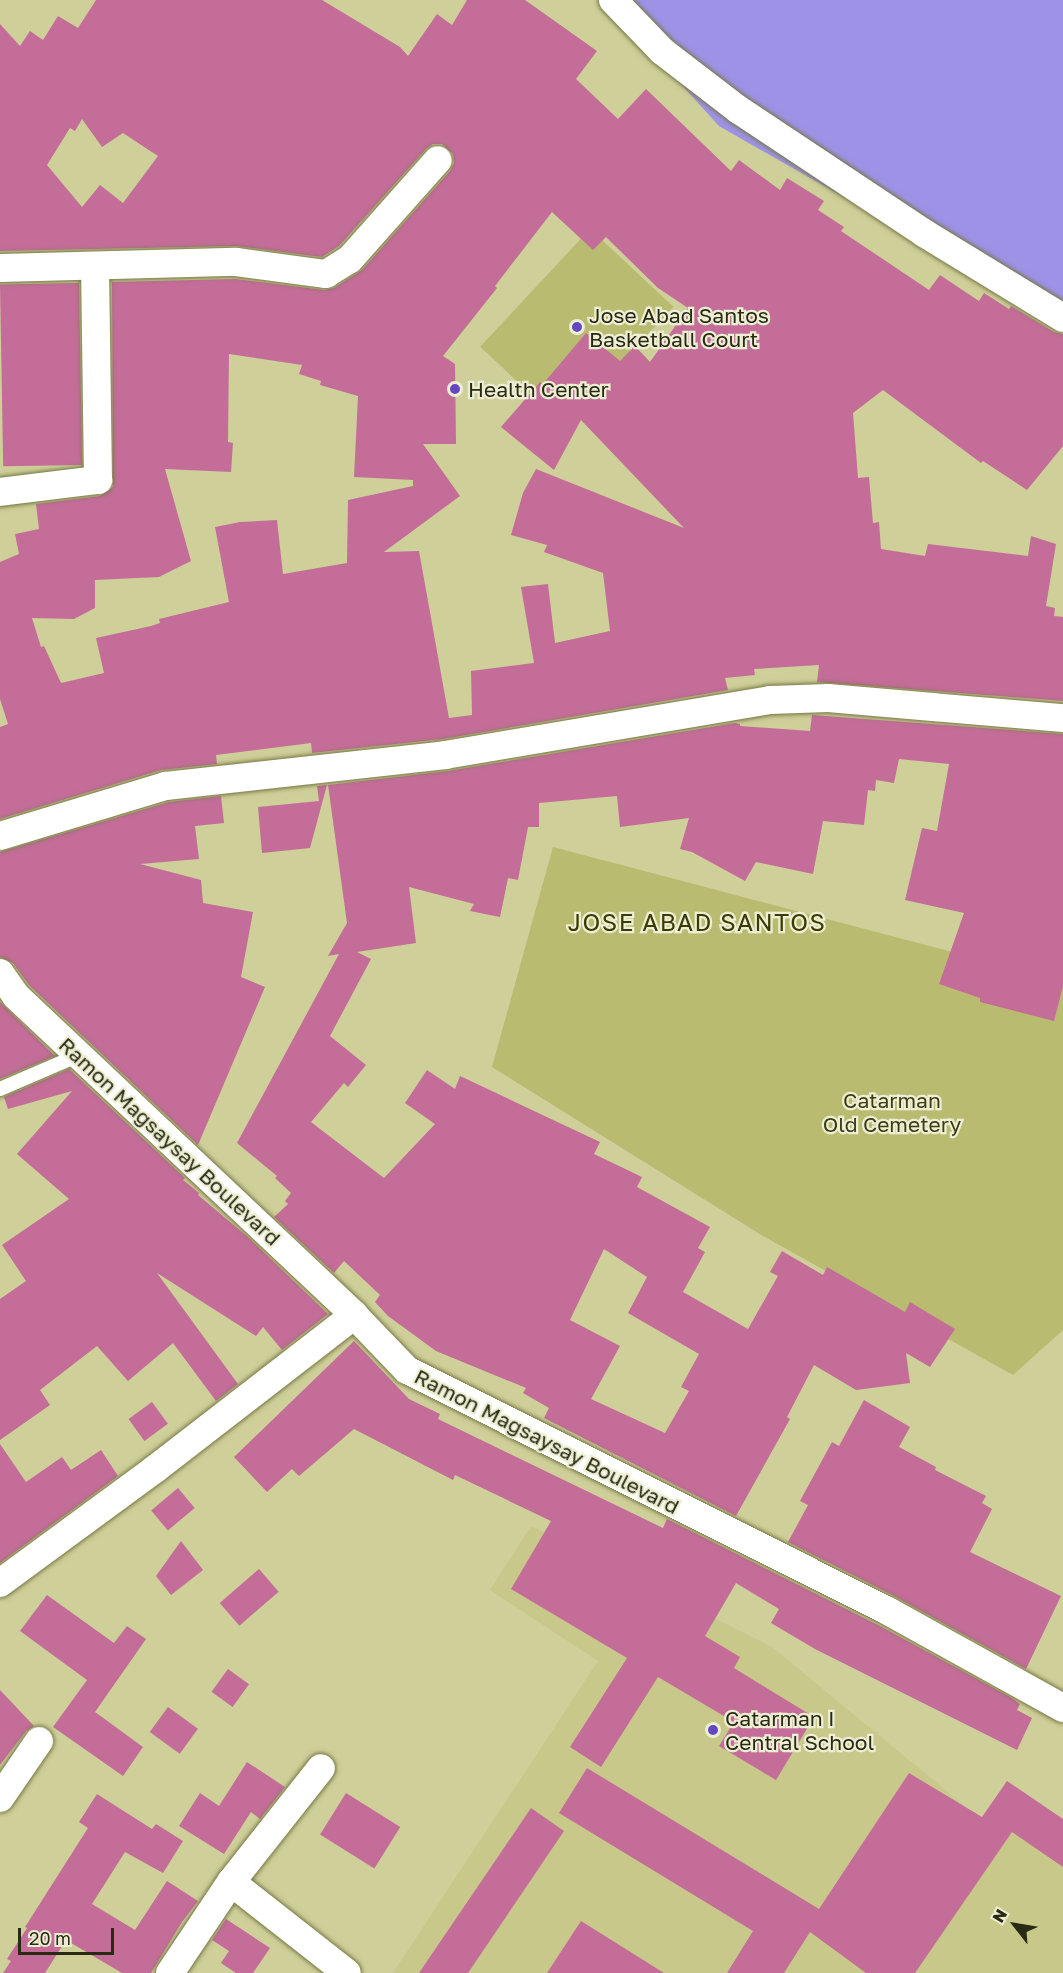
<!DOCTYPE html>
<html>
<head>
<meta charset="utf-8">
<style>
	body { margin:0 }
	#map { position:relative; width:1063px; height:1973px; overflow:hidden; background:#cecf99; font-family:"Golos Text",sans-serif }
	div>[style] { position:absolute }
	.built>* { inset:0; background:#c7c88a }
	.green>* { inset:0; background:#b9bb71; transform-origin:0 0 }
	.water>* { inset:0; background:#9e92e7 }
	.building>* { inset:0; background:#c46d99; transform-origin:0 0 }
	.roads { filter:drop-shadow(0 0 2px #777845) drop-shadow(0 0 2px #777845) }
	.service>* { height:14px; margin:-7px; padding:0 7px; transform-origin:7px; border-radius:7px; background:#fff }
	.minor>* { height:28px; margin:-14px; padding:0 14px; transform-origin:14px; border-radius:14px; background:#fff }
	.dots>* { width:16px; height:16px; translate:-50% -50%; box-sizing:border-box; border:3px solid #edeed3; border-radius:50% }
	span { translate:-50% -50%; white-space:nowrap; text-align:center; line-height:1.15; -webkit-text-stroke:4.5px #edeed3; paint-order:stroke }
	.poi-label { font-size:21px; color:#292a14 }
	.left { translate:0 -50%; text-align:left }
	.park-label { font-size:21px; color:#3d3d14 }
	.street-label { font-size:21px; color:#292a14 }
	.quarter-label { font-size:24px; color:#3a3a01; letter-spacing:1.5px }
	.north { position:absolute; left:985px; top:1895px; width:60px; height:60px; -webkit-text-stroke:4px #edeed3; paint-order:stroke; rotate:301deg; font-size:16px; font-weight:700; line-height:24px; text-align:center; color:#292a14 }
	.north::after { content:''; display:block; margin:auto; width:21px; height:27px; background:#292a14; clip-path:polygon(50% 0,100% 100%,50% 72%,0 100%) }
	.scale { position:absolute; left:18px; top:1928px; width:96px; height:27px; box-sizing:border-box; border:3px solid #292a14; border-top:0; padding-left:8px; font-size:18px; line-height:21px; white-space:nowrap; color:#292a14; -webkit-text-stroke:4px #edeed3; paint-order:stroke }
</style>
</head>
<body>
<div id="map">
	<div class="built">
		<div style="clip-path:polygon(531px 1526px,772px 1647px,984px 1822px,1063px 1843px,1063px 1973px,393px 1973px,598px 1661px,490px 1590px)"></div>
	</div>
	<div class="green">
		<div style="left:590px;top:229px;width:114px;height:161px;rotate:43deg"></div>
		<div style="clip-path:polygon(553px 847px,1063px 981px,1063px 1330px,1013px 1375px,763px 1236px,492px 1067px)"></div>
	</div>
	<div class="water">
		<div style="clip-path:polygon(605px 0,1063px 0,1063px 322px,719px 126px)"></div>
	</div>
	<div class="building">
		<div style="clip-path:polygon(evenodd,96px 0,322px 0,400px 47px,408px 56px,437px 14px,452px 25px,467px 0,525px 0,597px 51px,576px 79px,618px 119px,646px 89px,731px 171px,739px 160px,780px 190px,787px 178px,824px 201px,818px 210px,844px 227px,841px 231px,929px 290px,940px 275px,979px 301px,984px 293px,1009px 309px,1011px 306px,1054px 332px,1063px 334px,1063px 446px,1027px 490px,983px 461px,981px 463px,883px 390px,853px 413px,858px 478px,869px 477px,873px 523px,879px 522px,881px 549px,925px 556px,928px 544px,1028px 556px,1031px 536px,1056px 544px,1046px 606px,1055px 608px,1054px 616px,1063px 617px,1063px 701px,817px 682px,819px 665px,754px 669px,755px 675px,725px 678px,728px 690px,443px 739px,312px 753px,311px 743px,216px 755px,217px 764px,161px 770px,0 819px,0 727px,8px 724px,0 699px,0 562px,19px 554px,15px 534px,39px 529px,36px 504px,100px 496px,113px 487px,112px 282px,235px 279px,324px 290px,334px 288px,362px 270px,450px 171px,454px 163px,453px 154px,442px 144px,433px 144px,426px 149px,339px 246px,322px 257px,236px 246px,0 251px,0 24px,20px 46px,30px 31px,43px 40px,58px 16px,78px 28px,96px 0,82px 119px,102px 147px,123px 133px,158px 156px,123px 203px,100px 185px,82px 207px,47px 165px,70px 128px,75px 131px,82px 119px,96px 0,552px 212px,593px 250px,606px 237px,658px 288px,688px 308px,650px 362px,635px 346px,620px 361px,586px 333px,543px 384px,540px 382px,501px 427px,554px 470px,581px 420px,684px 528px,536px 469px,523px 493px,511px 535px,547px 545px,544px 552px,603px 573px,610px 631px,555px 643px,548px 584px,521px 587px,534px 663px,471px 671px,472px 715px,449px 718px,419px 551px,384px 552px,460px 496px,423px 444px,456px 444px,455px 364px,443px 356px,497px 288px,495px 286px,552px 212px,96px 0,229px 354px,302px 365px,299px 374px,321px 381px,320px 385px,358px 396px,354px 477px,413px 480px,413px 486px,348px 500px,347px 563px,283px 574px,277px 520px,240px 522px,215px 527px,229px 602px,159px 619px,160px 623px,151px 626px,96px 638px,104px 673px,61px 683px,44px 646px,41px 647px,32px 618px,74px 619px,95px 608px,95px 580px,159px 577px,191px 561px,165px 469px,231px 472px,233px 443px,228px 442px,229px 354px)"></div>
		<div style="left:79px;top:283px;width:182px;height:79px;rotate:89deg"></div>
		<div style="clip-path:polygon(evenodd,812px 715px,1063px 734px,1063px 986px,1054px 1021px,980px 1002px,980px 998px,939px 984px,964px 913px,905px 900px,922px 828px,937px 831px,949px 764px,899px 759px,894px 783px,876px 780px,875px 791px,868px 790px,864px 825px,823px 821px,813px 874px,756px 862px,745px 881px,692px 852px,680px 849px,689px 818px,620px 827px,617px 796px,539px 803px,539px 827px,528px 827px,518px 880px,508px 878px,500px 917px,470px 911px,474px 904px,409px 887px,416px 943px,357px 952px,371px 959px,330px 1036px,366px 1065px,348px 1087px,344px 1083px,311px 1122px,384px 1178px,435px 1124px,405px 1103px,427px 1070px,455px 1089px,460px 1076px,600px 1142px,594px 1154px,642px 1177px,637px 1187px,710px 1227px,698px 1248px,705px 1252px,683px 1292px,748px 1329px,778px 1276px,770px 1272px,782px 1251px,823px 1275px,827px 1267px,905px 1312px,910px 1302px,955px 1329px,930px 1367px,906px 1353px,910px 1383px,856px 1390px,814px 1365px,787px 1417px,790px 1419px,736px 1516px,544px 1418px,549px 1408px,523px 1393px,526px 1388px,436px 1351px,388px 1316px,375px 1302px,380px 1295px,344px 1261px,334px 1273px,274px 1217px,288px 1204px,285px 1201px,291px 1193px,275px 1178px,277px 1176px,237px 1143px,339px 954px,328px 956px,347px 923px,328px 785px,448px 771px,735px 723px,740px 724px,740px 726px,810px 731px,812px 715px,604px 1249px,647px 1277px,628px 1313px,699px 1354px,681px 1387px,689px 1391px,665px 1433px,591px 1399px,620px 1346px,570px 1320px,604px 1249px)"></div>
		<div style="clip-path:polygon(327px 785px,310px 848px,262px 853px,258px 807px,319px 801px,317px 786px)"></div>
		<div style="clip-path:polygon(221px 796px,224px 823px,195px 826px,199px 859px,140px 864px,201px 880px,203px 903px,253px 912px,241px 977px,265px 987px,198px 1145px,29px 985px,13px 963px,0 957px,0 852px,169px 802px)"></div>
		<div style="clip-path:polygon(0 1002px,55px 1056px,0 1079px)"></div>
		<div style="clip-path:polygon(69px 1069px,185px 1178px,183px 1180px,199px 1193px,198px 1195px,249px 1238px,328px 1314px,282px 1350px,263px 1327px,256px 1336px,157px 1273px,238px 1384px,216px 1401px,173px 1343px,128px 1381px,97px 1346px,40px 1390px,50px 1405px,0 1440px,0 1299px,26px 1281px,2px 1245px,69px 1199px,17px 1154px,72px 1091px,8px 1109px,4px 1097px)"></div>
		<div style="clip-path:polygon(354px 1341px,409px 1399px,440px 1414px,438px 1419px,663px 1528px,667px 1519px,880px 1626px,1012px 1698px,1020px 1704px,1017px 1710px,1032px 1718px,1017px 1750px,815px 1649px,771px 1623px,779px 1609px,736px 1583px,705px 1636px,740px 1657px,734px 1668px,814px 1717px,776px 1780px,719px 1746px,734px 1722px,658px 1677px,601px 1767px,570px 1747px,627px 1658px,511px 1589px,551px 1521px,455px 1475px,453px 1480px,354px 1429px,299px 1476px,292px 1469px,267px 1492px,234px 1457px)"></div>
		<div style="clip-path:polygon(864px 1400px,910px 1427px,899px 1447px,936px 1467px,935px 1470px,986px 1496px,982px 1503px,992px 1509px,970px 1552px,1061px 1596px,1026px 1669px,896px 1597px,788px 1542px,808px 1505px,800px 1501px,832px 1442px,839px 1446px)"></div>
		<div style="left:152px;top:1402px;width:27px;height:29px;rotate:54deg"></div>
		<div style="clip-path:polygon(0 1444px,26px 1482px,62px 1457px,71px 1470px,101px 1450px,118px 1476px,0 1563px)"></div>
		<div style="left:178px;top:1488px;width:26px;height:35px;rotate:50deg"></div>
		<div style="clip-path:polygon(181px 1541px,203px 1570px,171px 1595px,156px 1576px)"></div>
		<div style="left:259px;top:1569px;width:30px;height:52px;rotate:49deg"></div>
		<div style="clip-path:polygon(47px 1595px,114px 1643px,127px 1626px,146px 1639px,95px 1712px,143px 1747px,123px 1776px,53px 1727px,87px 1680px,20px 1631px)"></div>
		<div style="left:228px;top:1669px;width:26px;height:28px;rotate:36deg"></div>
		<div style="clip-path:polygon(0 1690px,34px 1726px,26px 1731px,0 1765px)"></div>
		<div style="left:168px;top:1707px;width:37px;height:31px;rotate:36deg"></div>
		<div style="clip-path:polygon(247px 1762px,285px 1787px,260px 1819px,251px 1812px,224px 1854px,179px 1826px,200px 1793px,219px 1806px)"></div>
		<div style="clip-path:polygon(587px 1768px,819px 1909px,909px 1773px,982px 1817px,1007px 1781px,1063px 1819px,1063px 1867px,1012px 1832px,915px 1973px,866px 1973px,810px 1932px,784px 1973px,727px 1973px,753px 1931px,559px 1813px)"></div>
		<div style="left:346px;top:1793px;width:64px;height:49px;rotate:32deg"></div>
		<div style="clip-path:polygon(97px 1794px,152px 1829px,156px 1824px,183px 1841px,163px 1873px,125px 1852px,92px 1904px,135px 1930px,167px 1881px,198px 1901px,182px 1922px,151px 1973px,122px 1973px,66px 1940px,45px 1973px,3px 1973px,11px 1961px,7px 1959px,27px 1928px,25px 1927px,88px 1828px,79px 1822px)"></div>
		<div style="clip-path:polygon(531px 1808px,564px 1831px,468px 1973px,419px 1973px)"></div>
		<div style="clip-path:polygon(226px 1919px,270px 1948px,253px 1973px,236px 1973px,221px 1963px,229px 1951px,212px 1940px)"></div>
		<div style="clip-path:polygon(581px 1921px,664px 1973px,547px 1973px)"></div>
	</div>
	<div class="roads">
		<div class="service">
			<div style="left:0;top:1089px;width:86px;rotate:-23.3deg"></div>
		</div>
		<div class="minor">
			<div style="left:613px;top:0;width:71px;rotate:46.1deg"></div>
			<div style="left:662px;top:51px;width:97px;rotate:37.5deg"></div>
			<div style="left:739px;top:110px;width:222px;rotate:33.6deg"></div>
			<div style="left:924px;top:233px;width:163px;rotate:31.4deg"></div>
			<div style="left:0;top:268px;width:236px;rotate:-1.5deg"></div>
			<div style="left:236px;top:262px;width:91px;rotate:7.6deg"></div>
			<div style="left:326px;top:274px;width:28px;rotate:-32deg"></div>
			<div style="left:350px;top:259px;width:132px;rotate:-48.4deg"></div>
			<div style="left:0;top:492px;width:99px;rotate:-7deg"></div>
			<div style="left:98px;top:480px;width:213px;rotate:-90.8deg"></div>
			<div style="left:0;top:836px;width:173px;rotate:-16.8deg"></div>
			<div style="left:166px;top:786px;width:281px;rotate:-6.3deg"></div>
			<div style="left:445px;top:755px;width:330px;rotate:-9.6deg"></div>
			<div style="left:770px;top:700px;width:58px;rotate:-2deg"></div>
			<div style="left:828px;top:698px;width:236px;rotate:4.9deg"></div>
			<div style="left:0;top:973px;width:28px;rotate:55deg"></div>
			<div style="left:16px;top:996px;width:465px;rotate:43.3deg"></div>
			<div style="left:354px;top:1315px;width:76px;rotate:46.1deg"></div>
			<div style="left:407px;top:1370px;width:538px;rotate:26.61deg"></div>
			<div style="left:888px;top:1611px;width:200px;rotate:29deg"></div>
			<div style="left:0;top:1583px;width:192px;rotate:-36.3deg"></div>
			<div style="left:155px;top:1469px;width:252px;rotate:-37.7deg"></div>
			<div style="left:0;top:1798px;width:69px;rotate:-55.6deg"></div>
			<div style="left:231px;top:1882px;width:147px;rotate:38.1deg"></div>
			<div style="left:170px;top:1973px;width:110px;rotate:-56.2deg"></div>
			<div style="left:231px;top:1882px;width:145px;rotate:-51.7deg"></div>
		</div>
	</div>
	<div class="dots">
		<div style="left:577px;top:327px;background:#6548c1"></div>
		<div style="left:455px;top:389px;background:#6548c1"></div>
		<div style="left:713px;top:1730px;background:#6548c1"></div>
	</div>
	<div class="poi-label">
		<span class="left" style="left:589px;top:327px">Jose Abad Santos<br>Basketball Court</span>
		<span class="left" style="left:468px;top:389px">Health Center</span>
		<span class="left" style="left:725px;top:1730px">Catarman I<br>Central School</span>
	</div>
	<div class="park-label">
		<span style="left:892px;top:1112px">Catarman<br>Old Cemetery</span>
	</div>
	<div class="street-label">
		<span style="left:170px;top:1141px;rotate:43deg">Ramon Magsaysay Boulevard</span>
		<span style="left:547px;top:1441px;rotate:27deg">Ramon Magsaysay Boulevard</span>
	</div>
	<div class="quarter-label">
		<span style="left:697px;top:922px">JOSE ABAD SANTOS</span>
	</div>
	<div class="north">N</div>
	<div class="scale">20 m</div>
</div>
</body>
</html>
